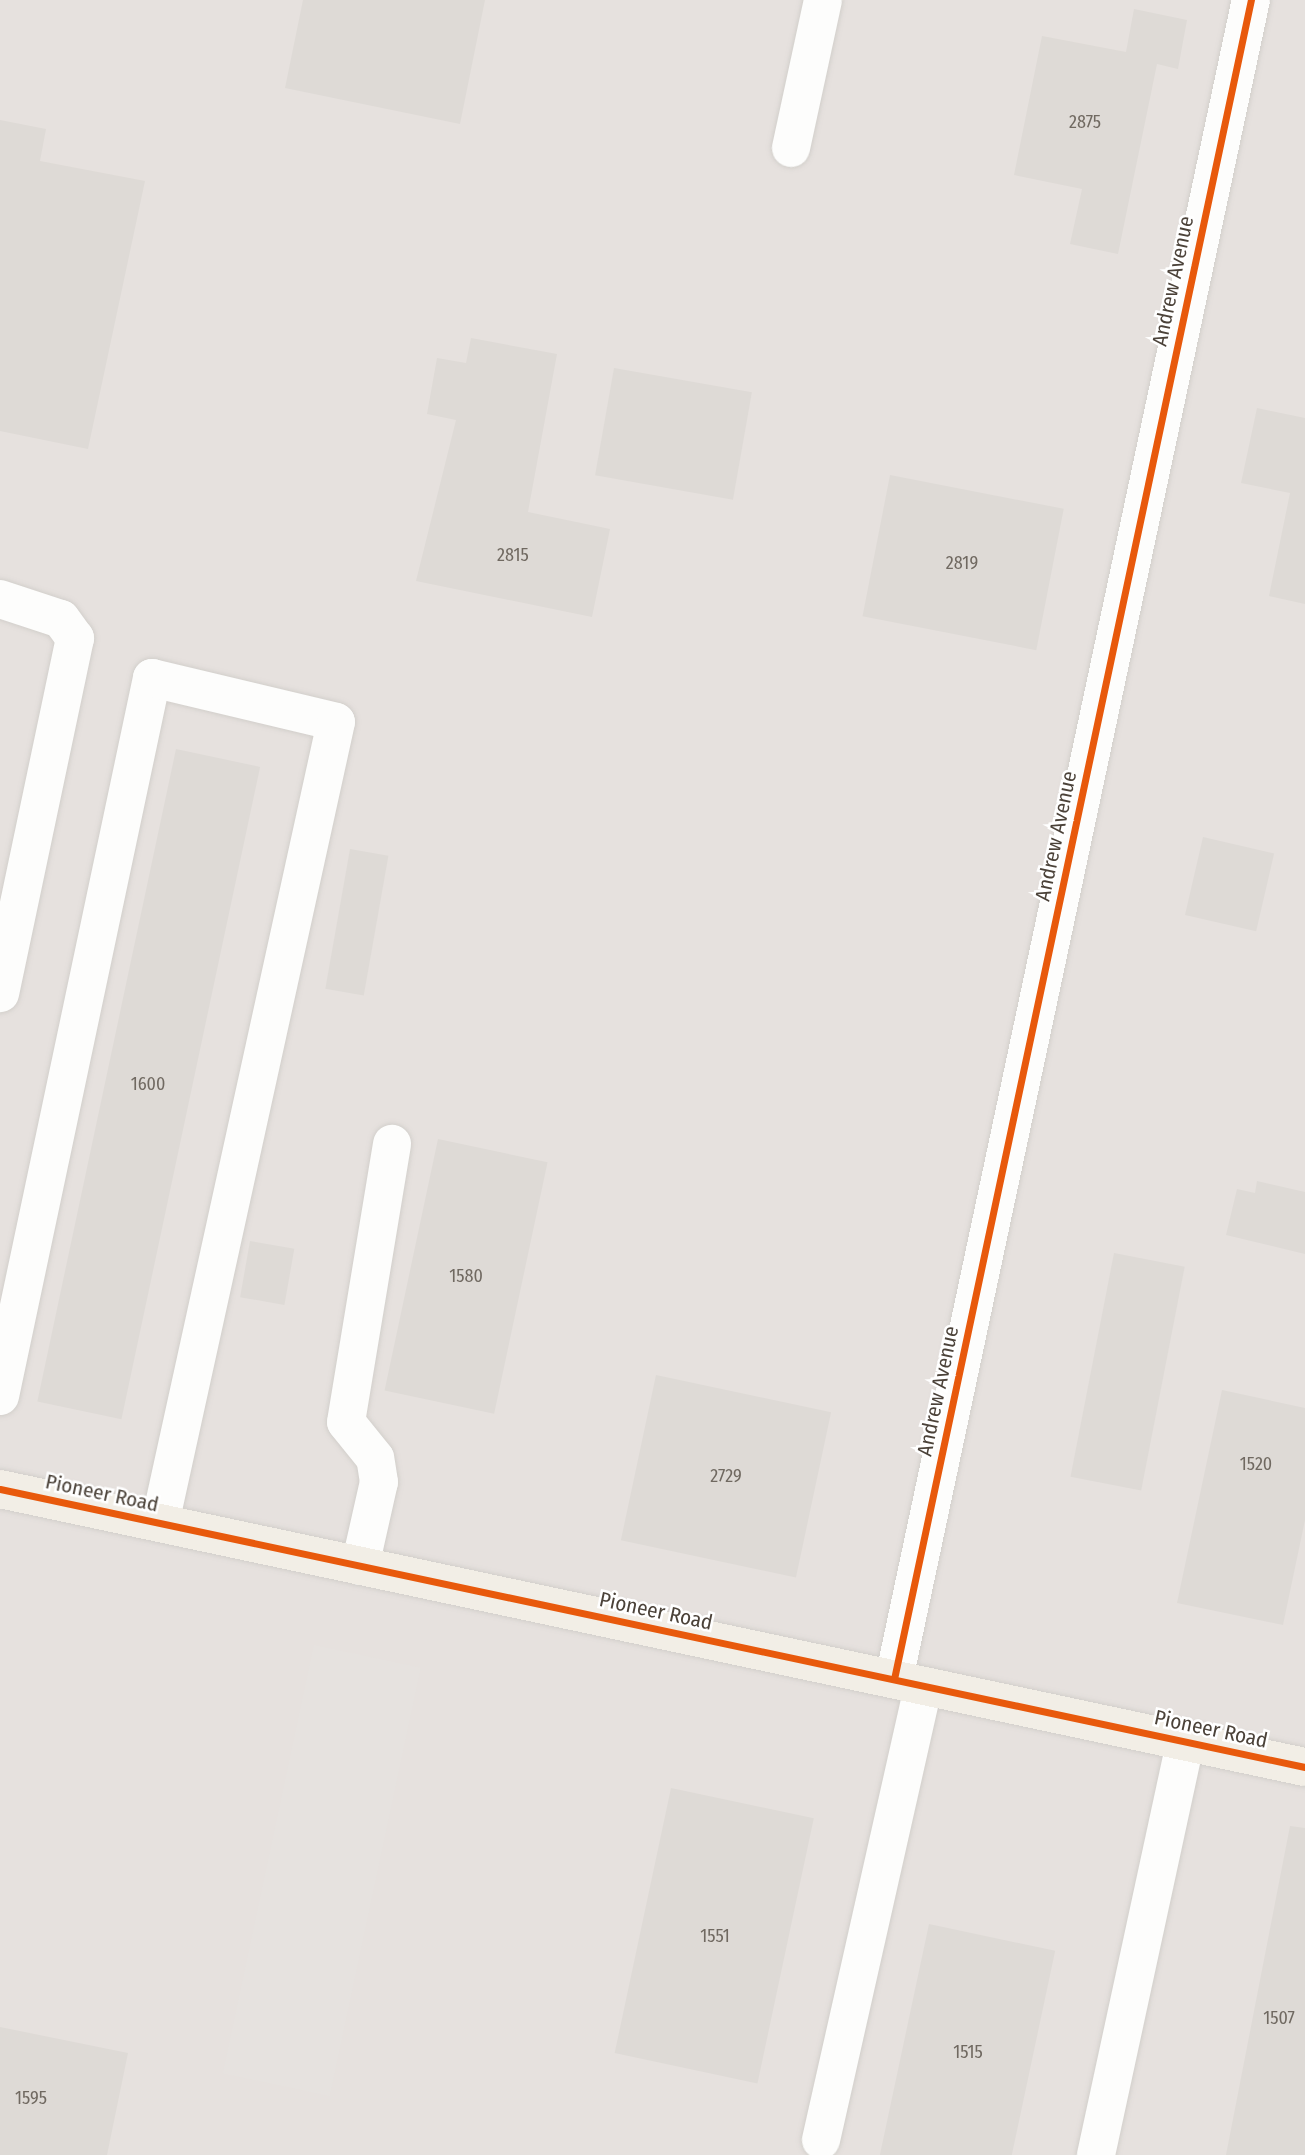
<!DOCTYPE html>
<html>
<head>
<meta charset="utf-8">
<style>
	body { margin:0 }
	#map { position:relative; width:1305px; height:2155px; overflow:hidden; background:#f4f1ee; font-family:"Fira Sans Condensed",sans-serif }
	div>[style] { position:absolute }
	.industrial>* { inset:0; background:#e6e1de; transform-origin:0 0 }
	.parking>* { inset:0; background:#e6e2df; transform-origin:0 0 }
	.building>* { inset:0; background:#dedad6; transform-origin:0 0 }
	.roads { filter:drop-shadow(0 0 2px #d2cfcb) drop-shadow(0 0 2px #d2cfcb) }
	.minor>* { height:38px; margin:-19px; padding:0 19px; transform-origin:19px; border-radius:19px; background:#fdfdfc }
	.major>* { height:38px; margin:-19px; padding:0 19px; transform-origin:19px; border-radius:19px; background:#f2eee6 }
	.cycleway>* { height:7px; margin:-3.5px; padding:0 3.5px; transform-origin:3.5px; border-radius:3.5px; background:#e8590c }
	span { translate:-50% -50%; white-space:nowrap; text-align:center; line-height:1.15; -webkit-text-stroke:5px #fff; paint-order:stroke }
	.number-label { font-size:18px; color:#706961 }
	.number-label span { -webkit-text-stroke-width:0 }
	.street-label { font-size:21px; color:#4b4239 }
</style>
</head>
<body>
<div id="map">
	<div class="industrial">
		<div style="left:0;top:0;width:1305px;height:2155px"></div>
	</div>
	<div class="parking">
		<div style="left:314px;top:1645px;width:109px;height:438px;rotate:12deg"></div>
	</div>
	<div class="building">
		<div style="clip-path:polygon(303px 0,485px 0,460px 124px,285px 88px)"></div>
		<div style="clip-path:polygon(1134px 9px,1187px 20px,1178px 69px,1157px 64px,1118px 254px,1070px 244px,1082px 189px,1014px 175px,1042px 36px,1126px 52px)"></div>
		<div style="clip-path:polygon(0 120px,46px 129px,40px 161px,145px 181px,88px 449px,0 431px)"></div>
		<div style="clip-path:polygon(471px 338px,557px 354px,528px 512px,610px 529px,592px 617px,416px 581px,456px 420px,427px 414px,437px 358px,466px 363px)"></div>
		<div style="left:614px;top:368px;width:140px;height:109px;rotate:10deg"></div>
		<div style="clip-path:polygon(1257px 408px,1305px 418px,1305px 604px,1269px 596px,1290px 493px,1241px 483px)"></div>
		<div style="left:890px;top:475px;width:177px;height:144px;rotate:11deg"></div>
		<div style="left:176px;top:749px;width:86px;height:667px;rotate:12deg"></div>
		<div style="left:1203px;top:837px;width:73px;height:80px;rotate:13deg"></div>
		<div style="left:350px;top:849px;width:39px;height:142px;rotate:10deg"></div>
		<div style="left:438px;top:1139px;width:112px;height:257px;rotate:12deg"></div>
		<div style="clip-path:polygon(1257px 1181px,1305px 1192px,1305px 1254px,1226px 1235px,1237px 1189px,1255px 1193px)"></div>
		<div style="left:250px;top:1241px;width:45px;height:57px;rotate:10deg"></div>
		<div style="left:1114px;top:1253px;width:72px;height:228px;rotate:11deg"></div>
		<div style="left:656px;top:1375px;width:179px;height:169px;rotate:12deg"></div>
		<div style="clip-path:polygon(1222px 1390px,1305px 1408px,1305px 1520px,1283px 1625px,1177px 1603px)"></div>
		<div style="left:671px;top:1788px;width:146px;height:271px;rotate:12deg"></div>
		<div style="clip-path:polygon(1290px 1826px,1305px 1828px,1305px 2155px,1226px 2155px)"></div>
		<div style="left:929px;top:1924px;width:129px;height:236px;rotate:12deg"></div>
		<div style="clip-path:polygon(0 2027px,128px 2053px,107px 2155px,0 2155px)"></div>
	</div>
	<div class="roads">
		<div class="minor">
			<div style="left:791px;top:148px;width:151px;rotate:-77.8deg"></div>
			<div style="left:0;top:599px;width:64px;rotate:18.2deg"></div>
			<div style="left:61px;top:619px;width:24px;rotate:54deg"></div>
			<div style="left:75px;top:638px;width:363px;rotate:101.9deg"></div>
			<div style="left:0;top:1396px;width:734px;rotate:-78.05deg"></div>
			<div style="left:152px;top:678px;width:189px;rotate:13.4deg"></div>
			<div style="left:336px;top:722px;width:820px;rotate:102.39deg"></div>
			<div style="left:360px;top:1566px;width:86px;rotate:-77.3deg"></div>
			<div style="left:379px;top:1482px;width:24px;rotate:-99deg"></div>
			<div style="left:375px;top:1458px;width:46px;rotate:-128.9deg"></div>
			<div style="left:346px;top:1422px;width:282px;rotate:-80.6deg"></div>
			<div style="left:894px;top:1679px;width:1717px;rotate:-78deg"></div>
			<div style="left:821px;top:2140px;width:465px;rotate:-77.3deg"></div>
			<div style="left:1096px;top:2155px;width:422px;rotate:-77.8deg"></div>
		</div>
		<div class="major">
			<div style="left:0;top:1489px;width:1334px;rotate:12.03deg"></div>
		</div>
	</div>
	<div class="cycleway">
		<div style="left:0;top:1489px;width:1334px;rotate:12.03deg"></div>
		<div style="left:894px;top:1679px;width:1717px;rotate:-78deg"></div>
	</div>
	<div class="number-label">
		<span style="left:1085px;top:122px">2875</span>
		<span style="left:513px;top:555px">2815</span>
		<span style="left:962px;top:563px">2819</span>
		<span style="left:148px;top:1084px">1600</span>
		<span style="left:466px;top:1276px">1580</span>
		<span style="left:1256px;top:1464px">1520</span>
		<span style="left:726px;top:1476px">2729</span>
		<span style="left:715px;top:1936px">1551</span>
		<span style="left:1279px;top:2018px">1507</span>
		<span style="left:968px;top:2052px">1515</span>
		<span style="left:31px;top:2098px">1595</span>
	</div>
	<div class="street-label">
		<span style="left:1173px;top:281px;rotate:-78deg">Andrew Avenue</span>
		<span style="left:1056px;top:836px;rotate:-78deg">Andrew Avenue</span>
		<span style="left:938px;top:1391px;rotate:-78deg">Andrew Avenue</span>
		<span style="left:102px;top:1493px;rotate:12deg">Pioneer Road</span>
		<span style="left:656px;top:1611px;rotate:12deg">Pioneer Road</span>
		<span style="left:1211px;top:1729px;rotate:12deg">Pioneer Road</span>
	</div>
</div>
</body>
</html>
